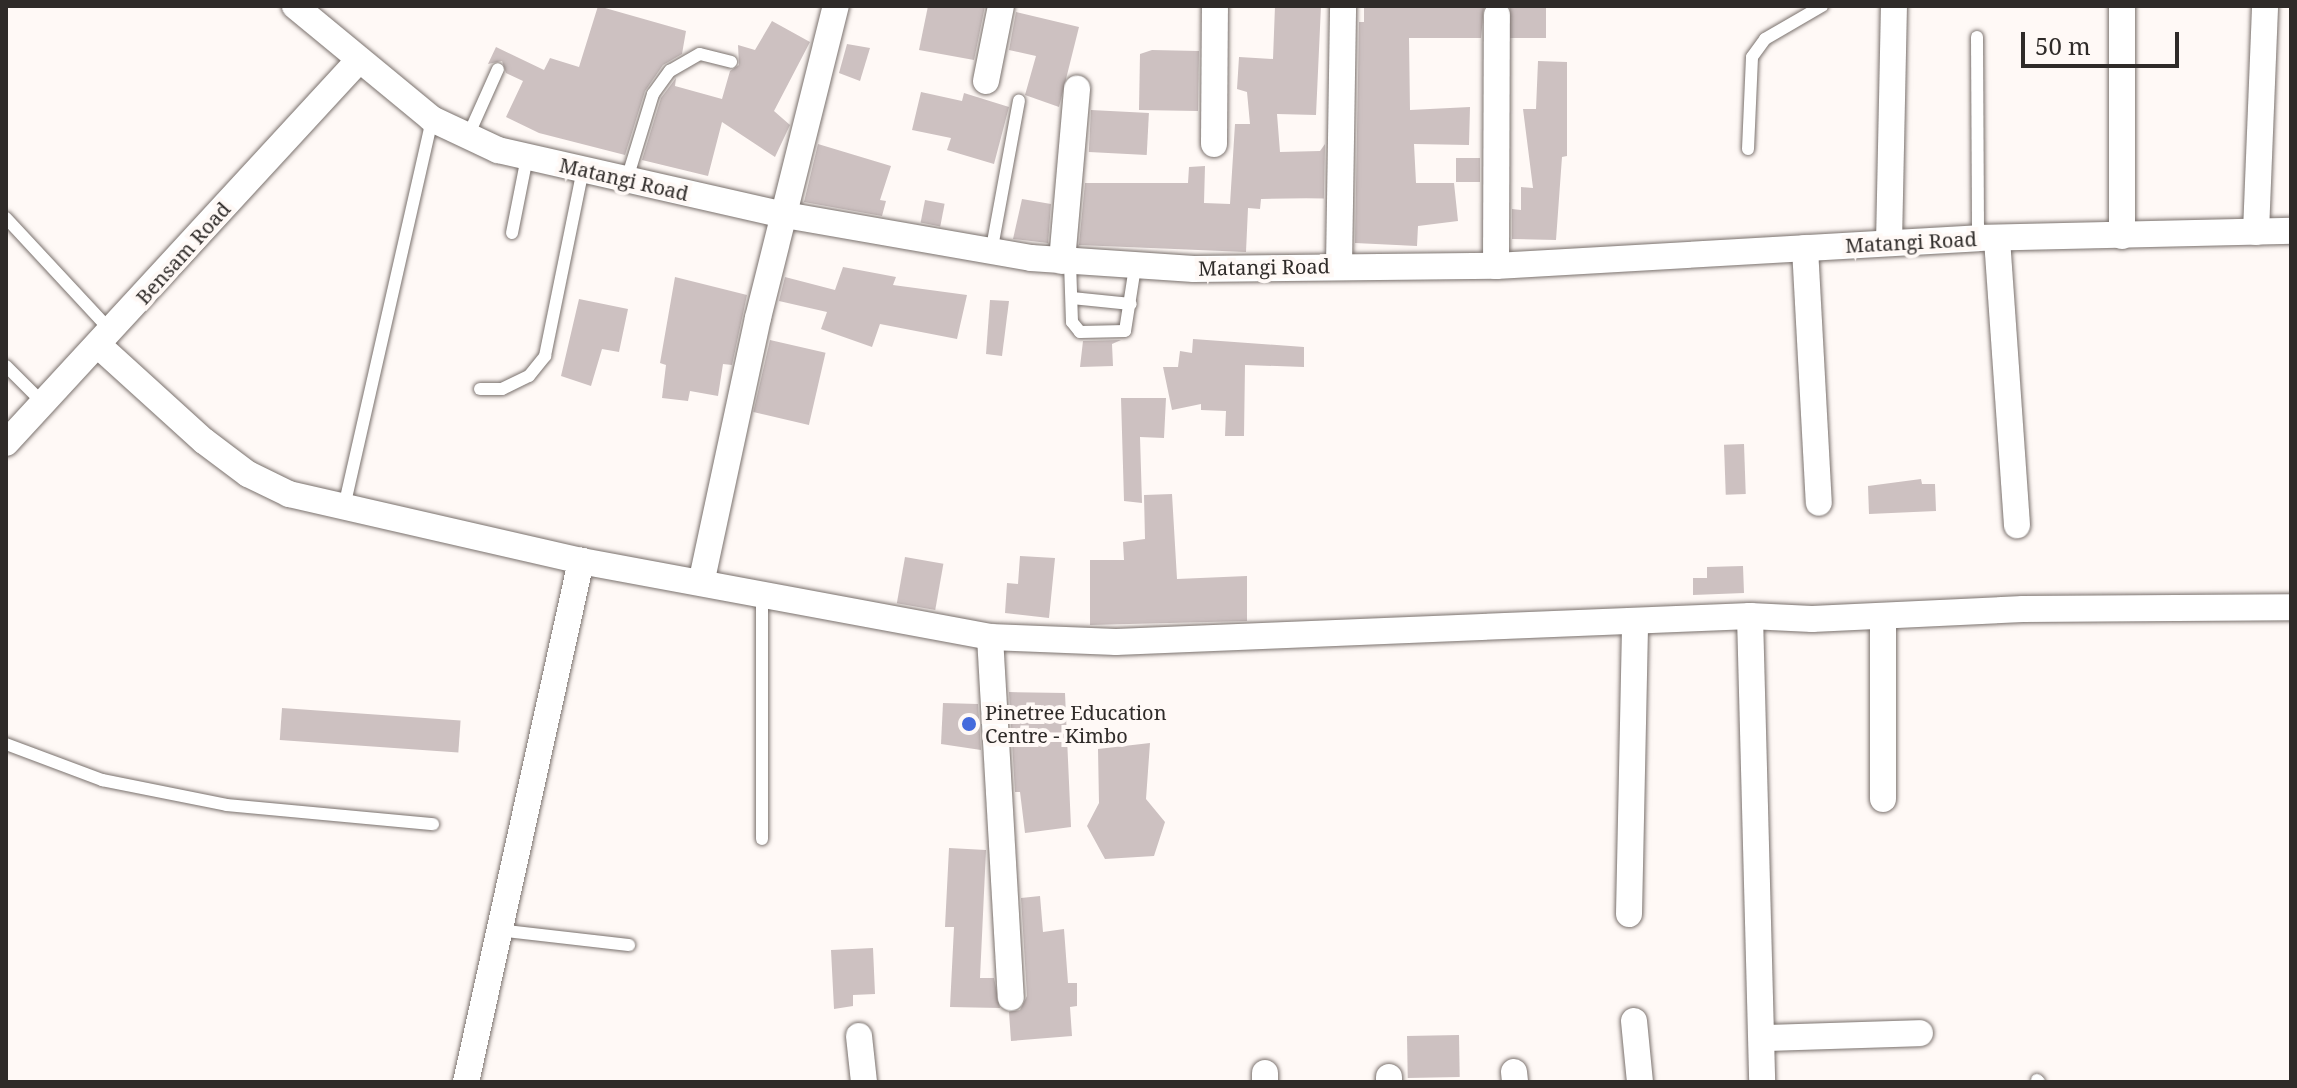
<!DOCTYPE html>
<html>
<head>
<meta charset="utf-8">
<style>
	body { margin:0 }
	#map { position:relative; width:2297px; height:1088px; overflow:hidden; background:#fff9f6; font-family:"Noto Serif",serif }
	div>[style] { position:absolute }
	.building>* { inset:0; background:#cdc1c1; transform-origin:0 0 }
	.roads { filter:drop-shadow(0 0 2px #7a716d) drop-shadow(0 0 2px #7a716d) }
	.lane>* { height:12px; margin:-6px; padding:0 6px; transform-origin:6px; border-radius:6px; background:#fff }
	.street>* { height:26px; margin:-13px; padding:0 13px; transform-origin:13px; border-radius:13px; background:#fff }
	.dots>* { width:22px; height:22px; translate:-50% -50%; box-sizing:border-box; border:4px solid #fff9f6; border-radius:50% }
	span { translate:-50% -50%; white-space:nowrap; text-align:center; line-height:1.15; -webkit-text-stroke:8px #fff9f6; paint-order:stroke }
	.street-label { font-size:20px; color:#2f2b29 }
	.poi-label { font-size:20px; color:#2f2b29 }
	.left { translate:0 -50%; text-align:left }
	.frame { position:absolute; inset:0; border:8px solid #2f2b29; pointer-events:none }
	.scale { position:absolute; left:2021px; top:32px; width:158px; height:36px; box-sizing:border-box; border:4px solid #2f2b29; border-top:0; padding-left:10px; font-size:24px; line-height:28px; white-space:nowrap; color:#2f2b29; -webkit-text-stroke:6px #fff9f6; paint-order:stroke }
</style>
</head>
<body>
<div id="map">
	<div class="building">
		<div style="clip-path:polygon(598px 6px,686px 31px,682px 54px,663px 65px,645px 91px,625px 155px,539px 133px,506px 117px,523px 81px,506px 73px,502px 61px,488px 64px,496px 47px,544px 70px,550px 58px,579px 67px)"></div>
		<div style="clip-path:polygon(928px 6px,985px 6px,974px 60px,919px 50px)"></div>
		<div style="clip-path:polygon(1275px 6px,1321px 6px,1316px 115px,1277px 114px,1280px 152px,1320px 151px,1325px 144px,1323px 242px,1324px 198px,1261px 199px,1260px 209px,1248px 208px,1246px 252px,1079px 245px,1085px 183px,1188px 183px,1189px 167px,1205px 166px,1204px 203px,1230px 204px,1235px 124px,1250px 124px,1247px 92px,1237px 89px,1239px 57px,1273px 59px)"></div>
		<div style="clip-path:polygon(1364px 6px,1484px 6px,1481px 38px,1409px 38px,1410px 110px,1470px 107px,1469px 145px,1414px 144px,1416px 183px,1454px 183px,1458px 221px,1418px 226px,1417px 246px,1355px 243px,1359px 22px,1364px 22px)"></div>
		<div style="left:1510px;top:6px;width:36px;height:32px"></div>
		<div style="clip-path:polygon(1016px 12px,1079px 27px,1059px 107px,1025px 95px,1036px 56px,1009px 50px)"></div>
		<div style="clip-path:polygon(772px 21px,810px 42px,774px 111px,790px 125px,775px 157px,722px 122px,708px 176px,642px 160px,661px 98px,676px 78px,675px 86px,722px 99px,730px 71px,739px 65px,738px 45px,755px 50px)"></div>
		<div style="clip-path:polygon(847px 44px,870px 48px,860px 81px,839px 73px)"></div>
		<div style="clip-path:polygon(1152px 50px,1199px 51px,1198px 111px,1139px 110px,1140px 54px)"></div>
		<div style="clip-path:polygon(1538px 61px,1567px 62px,1567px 156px,1562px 157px,1556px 240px,1512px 239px,1512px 209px,1521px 210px,1521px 187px,1533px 188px,1523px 109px,1536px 109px)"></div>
		<div style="clip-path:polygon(921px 92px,962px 101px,964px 93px,1009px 107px,994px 164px,947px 150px,951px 138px,912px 130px)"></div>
		<div style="left:1091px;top:110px;width:58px;height:42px;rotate:3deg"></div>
		<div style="clip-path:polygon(818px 144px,891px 166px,880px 200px,886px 201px,882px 216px,804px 202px)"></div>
		<div style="left:1456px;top:158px;width:24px;height:24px"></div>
		<div style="clip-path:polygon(1022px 199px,1051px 204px,1048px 243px,1013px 239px)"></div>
		<div style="left:925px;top:200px;width:20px;height:23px;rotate:11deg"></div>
		<div style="clip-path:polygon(843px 267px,896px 277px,893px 285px,967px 295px,957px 339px,880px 324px,872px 347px,821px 329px,827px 312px,779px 301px,785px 277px,835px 290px)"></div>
		<div style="clip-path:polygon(675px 277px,747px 295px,732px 365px,723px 364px,718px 396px,690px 391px,688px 401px,662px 398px,666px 365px,660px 363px)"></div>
		<div style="clip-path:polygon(579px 299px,628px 309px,619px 352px,602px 349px,591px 386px,561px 376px)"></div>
		<div style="clip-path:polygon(990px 300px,1009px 301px,1002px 356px,986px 354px)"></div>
		<div style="clip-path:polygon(1193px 339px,1304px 347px,1304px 367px,1245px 365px,1244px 436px,1225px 436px,1226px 411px,1201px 410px,1201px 404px,1172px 410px,1163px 367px,1178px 367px,1180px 351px,1192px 353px)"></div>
		<div style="left:770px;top:340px;width:57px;height:74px;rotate:13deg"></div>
		<div style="clip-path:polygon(1121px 340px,1112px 344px,1113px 366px,1080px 367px,1083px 341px)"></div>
		<div style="clip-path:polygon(1121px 398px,1166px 398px,1164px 438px,1140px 437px,1142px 503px,1124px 501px)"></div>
		<div style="left:1744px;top:444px;width:50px;height:20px;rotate:88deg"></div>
		<div style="clip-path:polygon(1921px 479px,1922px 484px,1935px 484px,1936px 511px,1869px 514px,1868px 486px)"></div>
		<div style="clip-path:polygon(1172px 494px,1177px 579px,1247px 576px,1247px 621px,1090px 625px,1090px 560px,1124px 560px,1123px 542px,1145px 539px,1144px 495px)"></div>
		<div style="clip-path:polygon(1020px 556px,1055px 558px,1049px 618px,1005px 613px,1007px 583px,1018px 584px)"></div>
		<div style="left:905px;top:557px;width:39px;height:47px;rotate:10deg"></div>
		<div style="clip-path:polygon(1743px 566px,1744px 593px,1693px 595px,1693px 578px,1707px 578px,1707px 567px)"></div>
		<div style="clip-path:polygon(1009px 692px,1065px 693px,1071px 827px,1025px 833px,1020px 792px,1015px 792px)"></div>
		<div style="clip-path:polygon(943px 703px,978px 704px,981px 750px,941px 744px)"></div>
		<div style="left:282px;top:708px;width:179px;height:32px;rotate:4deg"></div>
		<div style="clip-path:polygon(1150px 743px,1146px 799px,1165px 822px,1154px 856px,1105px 859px,1087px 826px,1099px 803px,1098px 749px)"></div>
		<div style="clip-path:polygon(949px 848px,986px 850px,980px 978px,994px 978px,1000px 1008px,950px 1007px,954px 927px,945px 927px)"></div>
		<div style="clip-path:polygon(1040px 896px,1043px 932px,1064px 929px,1068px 983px,1077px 983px,1077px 1006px,1070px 1007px,1072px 1036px,1011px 1041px,1009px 1012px,1020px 1010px,1027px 996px,1021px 898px)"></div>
		<div style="clip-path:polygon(873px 948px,875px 994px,853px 995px,853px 1006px,834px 1009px,831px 950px)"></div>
		<div style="left:1459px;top:1035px;width:42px;height:52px;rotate:89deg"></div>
	</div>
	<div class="roads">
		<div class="lane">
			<div style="left:1977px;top:37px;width:201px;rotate:89.7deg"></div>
			<div style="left:468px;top:136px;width:73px;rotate:-65.9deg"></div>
			<div style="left:1748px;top:149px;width:92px;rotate:-87.5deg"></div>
			<div style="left:1752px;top:57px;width:22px;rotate:-54deg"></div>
			<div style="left:1765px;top:39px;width:66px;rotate:-30.1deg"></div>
			<div style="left:627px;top:179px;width:89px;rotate:-73deg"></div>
			<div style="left:653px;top:94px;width:29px;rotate:-54deg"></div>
			<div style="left:670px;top:71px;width:34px;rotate:-30deg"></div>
			<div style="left:700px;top:54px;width:32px;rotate:14deg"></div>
			<div style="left:6px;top:218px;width:154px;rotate:47.1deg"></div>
			<div style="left:512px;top:233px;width:77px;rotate:-78.8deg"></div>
			<div style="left:991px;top:253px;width:155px;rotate:-79.6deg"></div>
			<div style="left:1070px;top:262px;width:60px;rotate:88.1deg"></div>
			<div style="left:1072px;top:322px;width:13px;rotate:51deg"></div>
			<div style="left:1080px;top:332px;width:45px;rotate:-1.3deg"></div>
			<div style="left:1125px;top:331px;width:65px;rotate:-81.1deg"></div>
			<div style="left:1072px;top:298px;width:59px;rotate:5.8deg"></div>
			<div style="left:6px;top:366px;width:52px;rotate:45deg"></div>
			<div style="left:480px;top:389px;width:22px"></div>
			<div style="left:502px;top:389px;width:30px;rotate:-26deg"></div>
			<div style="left:529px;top:376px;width:26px;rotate:-51deg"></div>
			<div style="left:545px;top:356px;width:191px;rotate:-78.5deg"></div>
			<div style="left:344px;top:507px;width:398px;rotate:-77.2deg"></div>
			<div style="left:762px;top:595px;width:244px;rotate:90deg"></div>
			<div style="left:6px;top:744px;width:103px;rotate:20.6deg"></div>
			<div style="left:102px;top:780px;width:127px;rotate:11.3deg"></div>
			<div style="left:227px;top:805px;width:207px;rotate:5.3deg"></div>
			<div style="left:497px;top:930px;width:133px;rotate:6.5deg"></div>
			<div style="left:2037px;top:1080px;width:3px;rotate:45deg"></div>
		</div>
		<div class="street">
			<div style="left:295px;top:6px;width:178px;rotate:39.5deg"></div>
			<div style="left:432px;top:119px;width:73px;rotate:25.2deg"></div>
			<div style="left:498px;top:150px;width:294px;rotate:12.8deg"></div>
			<div style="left:785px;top:215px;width:250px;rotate:9.9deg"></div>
			<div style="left:1031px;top:258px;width:163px;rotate:3.9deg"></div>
			<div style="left:1194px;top:269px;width:302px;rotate:-0.6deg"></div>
			<div style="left:1496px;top:266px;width:483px;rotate:-3.3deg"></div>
			<div style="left:1978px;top:238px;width:313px;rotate:-1.3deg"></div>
			<div style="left:986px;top:81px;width:76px;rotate:-78.7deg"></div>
			<div style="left:1214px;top:144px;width:138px;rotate:-89.6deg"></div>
			<div style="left:2256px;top:232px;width:226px;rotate:-87.7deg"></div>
			<div style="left:2122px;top:236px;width:230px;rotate:-90deg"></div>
			<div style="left:1997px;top:239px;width:287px;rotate:86deg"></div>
			<div style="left:1889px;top:243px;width:237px;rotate:-88.8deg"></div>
			<div style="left:1805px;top:248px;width:255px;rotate:86.9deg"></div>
			<div style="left:1062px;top:261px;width:173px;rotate:-85deg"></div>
			<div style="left:1339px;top:266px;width:260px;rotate:-89.1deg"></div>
			<div style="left:1496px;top:266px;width:251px;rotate:-89.8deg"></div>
			<div style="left:98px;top:345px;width:143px;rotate:42.2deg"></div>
			<div style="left:204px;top:441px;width:55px;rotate:36.9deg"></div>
			<div style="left:248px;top:474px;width:46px;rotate:26deg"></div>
			<div style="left:289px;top:494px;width:300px;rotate:12.9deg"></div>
			<div style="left:581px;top:561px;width:416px;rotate:10.5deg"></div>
			<div style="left:990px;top:637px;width:126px;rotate:2.3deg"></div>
			<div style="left:1116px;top:642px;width:635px;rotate:-2.35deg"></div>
			<div style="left:1750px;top:616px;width:62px;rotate:2.8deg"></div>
			<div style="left:1812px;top:619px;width:211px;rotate:-2.7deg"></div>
			<div style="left:2023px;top:609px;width:268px;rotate:-0.4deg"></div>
			<div style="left:6px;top:443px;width:519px;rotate:-47.34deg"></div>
			<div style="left:702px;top:579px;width:267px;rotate:-77.9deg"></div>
			<div style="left:758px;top:318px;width:322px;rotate:-76deg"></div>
			<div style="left:1750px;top:616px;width:466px;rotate:88.5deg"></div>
			<div style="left:990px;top:637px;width:361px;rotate:86.7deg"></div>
			<div style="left:1883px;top:799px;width:183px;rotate:-90deg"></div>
			<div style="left:1629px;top:914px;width:293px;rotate:-88.8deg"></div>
			<div style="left:1634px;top:1021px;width:61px;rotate:84.4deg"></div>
			<div style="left:859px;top:1036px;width:46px;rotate:83.8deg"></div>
			<div style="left:1764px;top:1038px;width:156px;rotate:-1.8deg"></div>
			<div style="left:1514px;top:1072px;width:10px;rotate:84deg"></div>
			<div style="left:1265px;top:1073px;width:9px;rotate:90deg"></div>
			<div style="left:1389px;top:1077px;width:5px;rotate:90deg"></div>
			<div style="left:466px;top:1082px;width:534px;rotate:-77.55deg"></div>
		</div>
	</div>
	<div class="dots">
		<div style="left:969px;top:724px;background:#446adc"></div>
	</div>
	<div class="street-label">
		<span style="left:624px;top:179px;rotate:13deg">Matangi Road</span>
		<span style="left:1911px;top:242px;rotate:-3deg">Matangi Road</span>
		<span style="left:183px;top:253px;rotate:-48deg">Bensam Road</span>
		<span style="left:1264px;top:267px;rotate:-1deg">Matangi Road</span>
	</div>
	<div class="poi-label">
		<span class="left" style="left:985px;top:724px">Pinetree Education<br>Centre - Kimbo</span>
	</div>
	<div class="frame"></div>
	<div class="scale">50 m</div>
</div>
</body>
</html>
